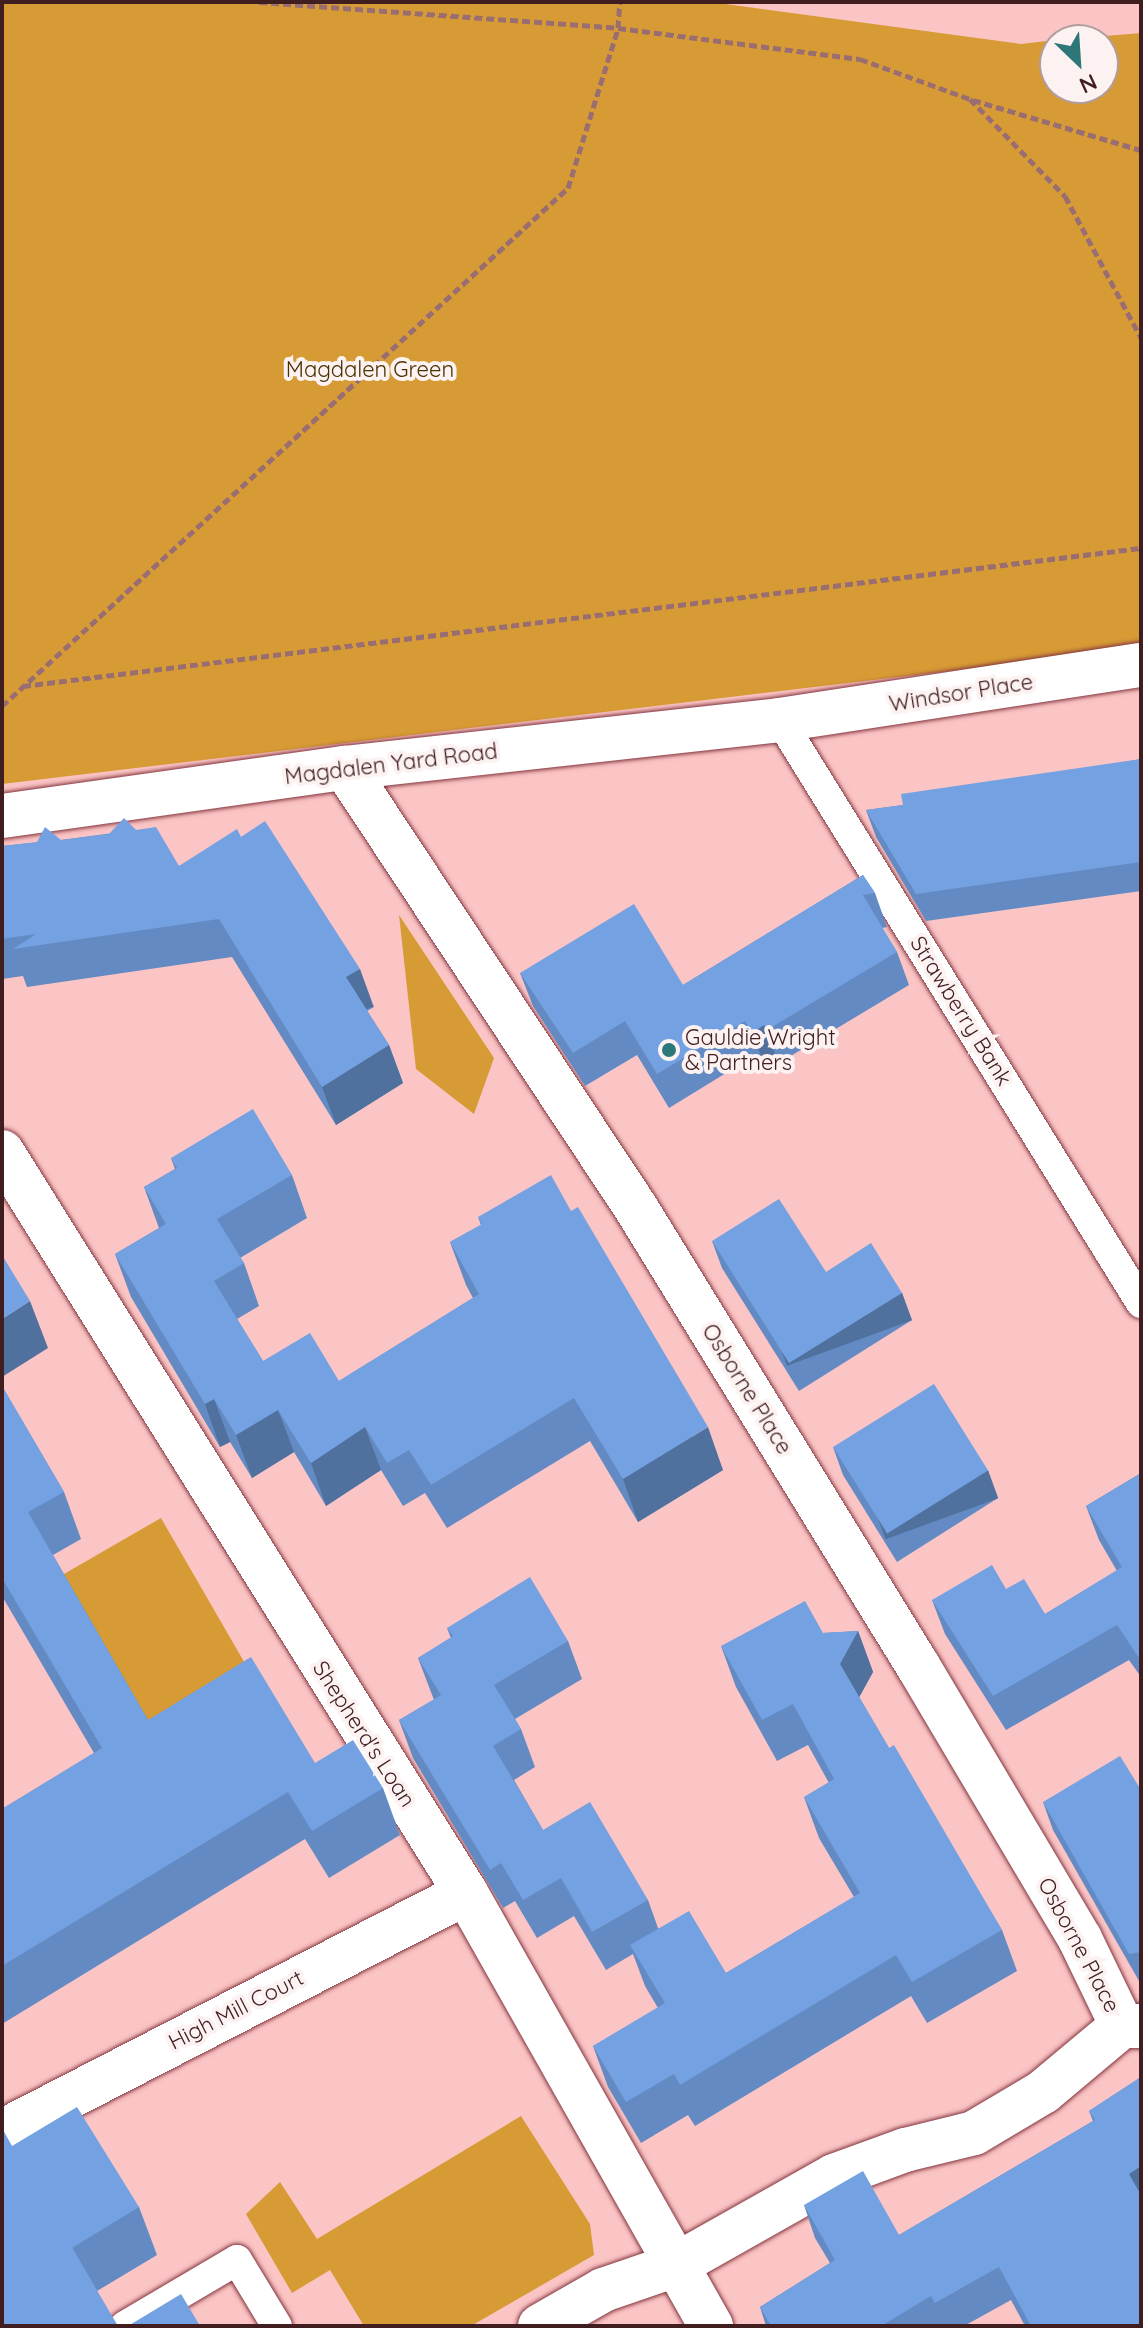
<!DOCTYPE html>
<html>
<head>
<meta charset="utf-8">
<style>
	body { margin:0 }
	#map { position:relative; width:1143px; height:2328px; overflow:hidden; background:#fbc4c5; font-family:Quicksand,sans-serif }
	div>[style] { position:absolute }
	.green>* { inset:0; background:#d79b35; transform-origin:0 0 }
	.path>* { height:5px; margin-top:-2.5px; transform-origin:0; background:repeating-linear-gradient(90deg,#9a6e70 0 8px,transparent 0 12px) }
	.roads { filter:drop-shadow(0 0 2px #83353d) drop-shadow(0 0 2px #83353d) }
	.service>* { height:30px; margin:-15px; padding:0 15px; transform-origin:15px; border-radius:15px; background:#fff }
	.minor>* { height:44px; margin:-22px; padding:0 22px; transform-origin:22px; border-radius:22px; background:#fff }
	.tertiary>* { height:44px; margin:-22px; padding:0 22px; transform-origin:22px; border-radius:22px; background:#fff }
	.wall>* { inset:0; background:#638ac2 }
	.shaded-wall>* { inset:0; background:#50719e; transform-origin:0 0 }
	.building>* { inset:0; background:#73a1e1; transform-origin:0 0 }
	.dots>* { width:22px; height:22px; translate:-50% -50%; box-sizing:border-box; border:4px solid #fcf2f2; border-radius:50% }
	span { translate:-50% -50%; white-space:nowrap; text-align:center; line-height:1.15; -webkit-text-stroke:8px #fcf2f2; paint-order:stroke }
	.park-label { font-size:22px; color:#4b3202 }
	.street-label { font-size:22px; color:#401e20 }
	.poi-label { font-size:22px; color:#401e20 }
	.left { translate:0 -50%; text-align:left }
	.frame { position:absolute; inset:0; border:4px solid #401e20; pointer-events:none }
	.north { position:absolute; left:1039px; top:24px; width:80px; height:80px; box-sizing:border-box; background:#fcf2f2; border:2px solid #b19d9e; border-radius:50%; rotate:155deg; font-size:22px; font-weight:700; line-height:32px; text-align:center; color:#401e20 }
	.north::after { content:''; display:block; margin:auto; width:28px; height:36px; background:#2d7778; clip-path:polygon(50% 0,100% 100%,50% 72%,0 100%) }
</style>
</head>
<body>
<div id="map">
	<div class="green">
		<div style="clip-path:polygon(2px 2px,711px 2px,1021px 44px,1055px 40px,1055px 88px,1103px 88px,1103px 40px,1058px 40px,1141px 33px,1141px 648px,2px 784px)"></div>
		<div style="clip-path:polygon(399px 915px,494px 1058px,474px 1114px,416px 1069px)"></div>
		<div style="left:161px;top:1518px;width:200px;height:121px;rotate:60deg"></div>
		<div style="clip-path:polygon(521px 2116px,590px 2224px,594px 2255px,471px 2326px,364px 2326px,330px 2270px,292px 2293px,246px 2214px,280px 2182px,317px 2239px)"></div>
	</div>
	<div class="path">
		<div style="left:259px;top:2px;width:360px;rotate:4.1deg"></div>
		<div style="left:618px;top:28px;width:244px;rotate:7.3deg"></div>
		<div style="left:860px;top:59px;width:117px;rotate:20deg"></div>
		<div style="left:970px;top:99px;width:136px;rotate:45.6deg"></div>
		<div style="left:1065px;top:196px;width:161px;rotate:61.8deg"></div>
		<div style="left:973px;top:100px;width:175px;rotate:16.6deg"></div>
		<div style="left:23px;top:686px;width:1126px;rotate:-7.04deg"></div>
		<div style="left:2px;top:706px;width:767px;rotate:-42.46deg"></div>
		<div style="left:568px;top:188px;width:168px;rotate:-72.6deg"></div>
		<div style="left:618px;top:28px;width:26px;rotate:-86deg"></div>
	</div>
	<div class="roads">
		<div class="service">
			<div style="left:780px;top:720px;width:686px;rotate:58.23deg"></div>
			<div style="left:125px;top:2326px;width:130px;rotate:-30.5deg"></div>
			<div style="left:237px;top:2260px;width:77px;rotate:58.8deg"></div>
		</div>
		<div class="minor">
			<div style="left:345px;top:768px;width:528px;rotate:56.52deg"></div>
			<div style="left:636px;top:1208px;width:538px;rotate:58.38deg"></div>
			<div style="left:918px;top:1666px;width:317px;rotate:59.3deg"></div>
			<div style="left:1080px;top:1939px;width:97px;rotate:64.2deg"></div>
			<div style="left:2px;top:1152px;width:874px;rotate:57.95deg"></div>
			<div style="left:466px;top:1893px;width:498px;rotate:60.5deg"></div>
			<div style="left:7px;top:2129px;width:516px;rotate:-27.21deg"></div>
			<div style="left:540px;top:2326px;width:73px;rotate:-29.7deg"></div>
			<div style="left:603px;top:2290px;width:77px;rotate:-18.9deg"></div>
			<div style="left:676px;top:2265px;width:181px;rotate:-29.4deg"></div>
			<div style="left:834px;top:2176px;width:76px;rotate:-20.1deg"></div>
			<div style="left:905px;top:2150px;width:71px;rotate:-13.8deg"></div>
			<div style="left:974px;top:2133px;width:80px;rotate:-30.7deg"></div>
			<div style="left:1043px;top:2092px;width:103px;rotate:-39.9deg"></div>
			<div style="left:1122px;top:2026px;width:19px"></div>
		</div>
		<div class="tertiary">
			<div style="left:2px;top:816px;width:346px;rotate:-8deg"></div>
			<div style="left:345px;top:768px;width:438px;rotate:-6.3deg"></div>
			<div style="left:780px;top:720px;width:365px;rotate:-8.7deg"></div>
		</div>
	</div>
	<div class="wall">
		<div style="clip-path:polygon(1141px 759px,1141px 891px,926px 921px,876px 837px,866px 810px,903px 805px)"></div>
		<div style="clip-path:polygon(136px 830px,179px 866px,241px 837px,374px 1007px,367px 1011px,389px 1045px,403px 1083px,336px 1125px,232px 957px,27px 987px,23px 976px,2px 979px,2px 846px,61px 840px)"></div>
		<div style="clip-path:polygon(863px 875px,875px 893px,887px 927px,882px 928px,897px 952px,909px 985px,779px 1063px,777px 1059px,765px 1066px,757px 1054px,669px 1108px,637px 1055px,585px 1086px,533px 1006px,520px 973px,683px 985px)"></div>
		<div style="clip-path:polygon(171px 1158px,292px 1175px,307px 1218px,240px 1258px,244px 1263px,259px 1306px,237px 1319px,263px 1361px,339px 1381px,473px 1298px,466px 1285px,450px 1242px,481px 1225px,478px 1217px,723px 1470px,638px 1522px,590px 1441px,447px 1528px,425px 1493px,403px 1506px,381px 1470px,326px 1506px,294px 1452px,252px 1478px,230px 1442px,220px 1447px,131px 1297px,115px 1254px,159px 1228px,144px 1187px,175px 1169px)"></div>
		<div style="clip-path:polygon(712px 1241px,902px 1293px,912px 1320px,799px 1391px,722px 1268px)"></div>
		<div style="clip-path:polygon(2px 1386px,64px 1492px,81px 1539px,53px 1555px,148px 1720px,315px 1763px,383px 1788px,400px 1835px,329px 1878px,305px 1839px,2px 2024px,2px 1809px,94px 1753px,2px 1596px)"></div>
		<div style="clip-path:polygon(833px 1447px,998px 1498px,897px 1562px,843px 1475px)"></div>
		<div style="clip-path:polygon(1141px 1473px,1141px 1677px,1129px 1660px,1006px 1730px,945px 1634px,932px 1600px,1006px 1589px,1045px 1614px,1117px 1571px,1099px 1540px,1086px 1506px)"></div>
		<div style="clip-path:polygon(447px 1628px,568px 1641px,582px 1679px,515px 1719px,521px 1729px,535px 1767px,514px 1780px,543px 1830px,648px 1900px,658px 1928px,726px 1973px,854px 1897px,819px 1838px,804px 1797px,829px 1783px,808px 1745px,777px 1761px,736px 1687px,721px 1646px,823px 1633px,858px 1631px,873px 1672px,859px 1697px,889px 1748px,1002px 1930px,1017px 1971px,927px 2023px,911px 1996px,695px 2126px,688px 2115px,641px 2143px,608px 2087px,593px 2046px,658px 2008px,645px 1986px,633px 1954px,606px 1970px,574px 1916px,537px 1938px,515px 1901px,503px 1908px,413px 1758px,399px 1720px,434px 1700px,418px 1658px,451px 1638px)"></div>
		<div style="clip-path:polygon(1141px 1790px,1141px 1981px,1139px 1981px,1053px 1830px,1043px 1802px)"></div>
		<div style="clip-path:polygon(1141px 2077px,1141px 2326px,1025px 2326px,1011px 2300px,964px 2326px,766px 2326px,760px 2307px,830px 2263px,815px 2238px,804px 2205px,899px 2235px,1093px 2121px,1089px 2111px)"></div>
		<div style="clip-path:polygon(12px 2146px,139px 2207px,157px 2255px,97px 2291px)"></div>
	</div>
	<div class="shaded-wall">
		<div style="left:360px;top:969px;width:40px;height:16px;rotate:70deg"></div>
		<div style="clip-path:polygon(764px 1025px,777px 1059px,765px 1066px,752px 1033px)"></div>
		<div style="clip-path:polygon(389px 1045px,403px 1083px,336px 1125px,322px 1087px)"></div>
		<div style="left:902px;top:1293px;width:29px;height:133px;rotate:70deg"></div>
		<div style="clip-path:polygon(30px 1301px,48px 1348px,2px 1377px,2px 1319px)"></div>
		<div style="clip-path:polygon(214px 1399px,230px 1442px,220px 1447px,205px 1404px)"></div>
		<div style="clip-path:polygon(278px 1410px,294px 1452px,252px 1478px,236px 1435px)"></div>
		<div style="clip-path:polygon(365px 1427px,381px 1470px,326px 1506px,311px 1463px)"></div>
		<div style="clip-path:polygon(708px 1427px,723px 1470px,638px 1522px,623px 1479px)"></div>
		<div style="left:988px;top:1470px;width:30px;height:120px;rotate:70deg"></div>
		<div style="clip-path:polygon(858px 1631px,873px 1672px,855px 1705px,840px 1664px)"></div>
		<div style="clip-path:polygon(1141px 2166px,1141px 2206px,1129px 2174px)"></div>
	</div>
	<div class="building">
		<div style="clip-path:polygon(1141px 759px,1141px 862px,916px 894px,866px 810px,903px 805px,901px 794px)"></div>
		<div style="clip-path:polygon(124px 818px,136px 830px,156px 827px,179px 866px,237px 829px,241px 837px,265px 821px,360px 969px,346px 977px,389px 1045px,322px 1087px,219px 919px,13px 949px,36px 934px,2px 939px,2px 846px,37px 842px,45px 827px,61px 840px,109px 834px)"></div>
		<div style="clip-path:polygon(863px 875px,875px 893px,863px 895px,897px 952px,767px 1030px,764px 1025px,752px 1033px,745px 1021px,657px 1074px,625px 1021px,573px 1053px,520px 973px,634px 904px,683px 985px)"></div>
		<div style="clip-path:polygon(253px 1109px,292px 1175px,217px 1219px,244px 1263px,214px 1281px,263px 1361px,310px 1333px,339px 1381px,479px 1294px,450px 1242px,482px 1224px,478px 1217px,551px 1175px,571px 1211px,578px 1207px,708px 1427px,623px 1479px,574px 1398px,431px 1485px,409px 1450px,387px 1463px,365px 1427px,311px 1463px,278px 1410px,236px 1435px,214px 1399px,205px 1404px,115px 1254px,166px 1224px,144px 1187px,177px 1168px,171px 1158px)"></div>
		<div style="clip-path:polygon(779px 1199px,826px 1272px,871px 1243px,902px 1293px,789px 1363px,712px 1241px)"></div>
		<div style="clip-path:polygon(2px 1255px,30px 1301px,2px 1319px)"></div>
		<div style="left:934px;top:1384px;width:102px;height:119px;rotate:58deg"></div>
		<div style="clip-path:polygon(2px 1386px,64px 1492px,28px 1512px,148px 1720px,251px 1657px,315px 1763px,353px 1740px,383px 1788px,312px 1831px,288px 1792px,2px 1966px,2px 1809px,102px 1748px,2px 1578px)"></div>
		<div style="clip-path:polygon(1141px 1473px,1141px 1661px,1117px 1625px,993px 1696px,932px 1600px,992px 1565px,1006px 1589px,1024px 1579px,1045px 1614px,1122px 1567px,1086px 1506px)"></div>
		<div style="clip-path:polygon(530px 1577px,568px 1641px,494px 1685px,521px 1729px,493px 1746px,543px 1830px,590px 1802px,648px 1900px,592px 1932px,561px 1878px,523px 1900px,501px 1863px,490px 1870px,399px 1720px,441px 1695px,418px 1658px,453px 1636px,447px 1628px)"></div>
		<div style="clip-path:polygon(805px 1601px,823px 1633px,858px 1631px,840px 1664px,889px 1748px,894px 1745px,1002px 1930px,912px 1982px,896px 1955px,680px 2085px,674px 2074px,626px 2102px,593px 2046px,665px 2003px,630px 1945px,689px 1911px,726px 1973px,860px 1893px,804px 1797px,834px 1779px,793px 1704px,762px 1720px,721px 1646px)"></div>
		<div style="clip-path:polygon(1120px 1756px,1141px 1790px,1141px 1952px,1129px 1954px,1043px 1802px)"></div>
		<div style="clip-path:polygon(1141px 2077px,1141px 2166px,1129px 2174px,1141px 2195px,1141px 2326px,1031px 2326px,999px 2267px,935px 2303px,931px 2296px,881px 2326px,771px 2326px,760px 2307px,835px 2260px,804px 2205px,863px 2171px,899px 2235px,1095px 2120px,1089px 2111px)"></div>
		<div style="clip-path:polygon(77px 2107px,139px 2207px,72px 2248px,118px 2326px,2px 2326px,2px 2128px,12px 2146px)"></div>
		<div style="clip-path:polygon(181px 2294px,200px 2326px,128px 2326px)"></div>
	</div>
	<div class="dots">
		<div style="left:669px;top:1050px;background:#2d7778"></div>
	</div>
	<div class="park-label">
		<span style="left:370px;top:370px">Magdalen Green</span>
	</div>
	<div class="street-label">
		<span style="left:961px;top:693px;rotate:-9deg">Windsor Place</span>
		<span style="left:391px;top:764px;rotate:-7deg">Magdalen Yard Road</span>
		<span style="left:961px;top:1011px;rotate:58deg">Strawberry Bank</span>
		<span style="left:747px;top:1389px;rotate:58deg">Osborne Place</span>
		<span style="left:364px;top:1734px;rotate:57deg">Shepherd's Loan</span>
		<span style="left:1079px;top:1945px;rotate:62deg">Osborne Place</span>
		<span style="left:236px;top:2010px;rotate:-27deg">High Mill Court</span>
	</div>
	<div class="poi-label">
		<span class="left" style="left:685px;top:1050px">Gauldie Wright<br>&amp; Partners</span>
	</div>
	<div class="frame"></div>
	<div class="north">N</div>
</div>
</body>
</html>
